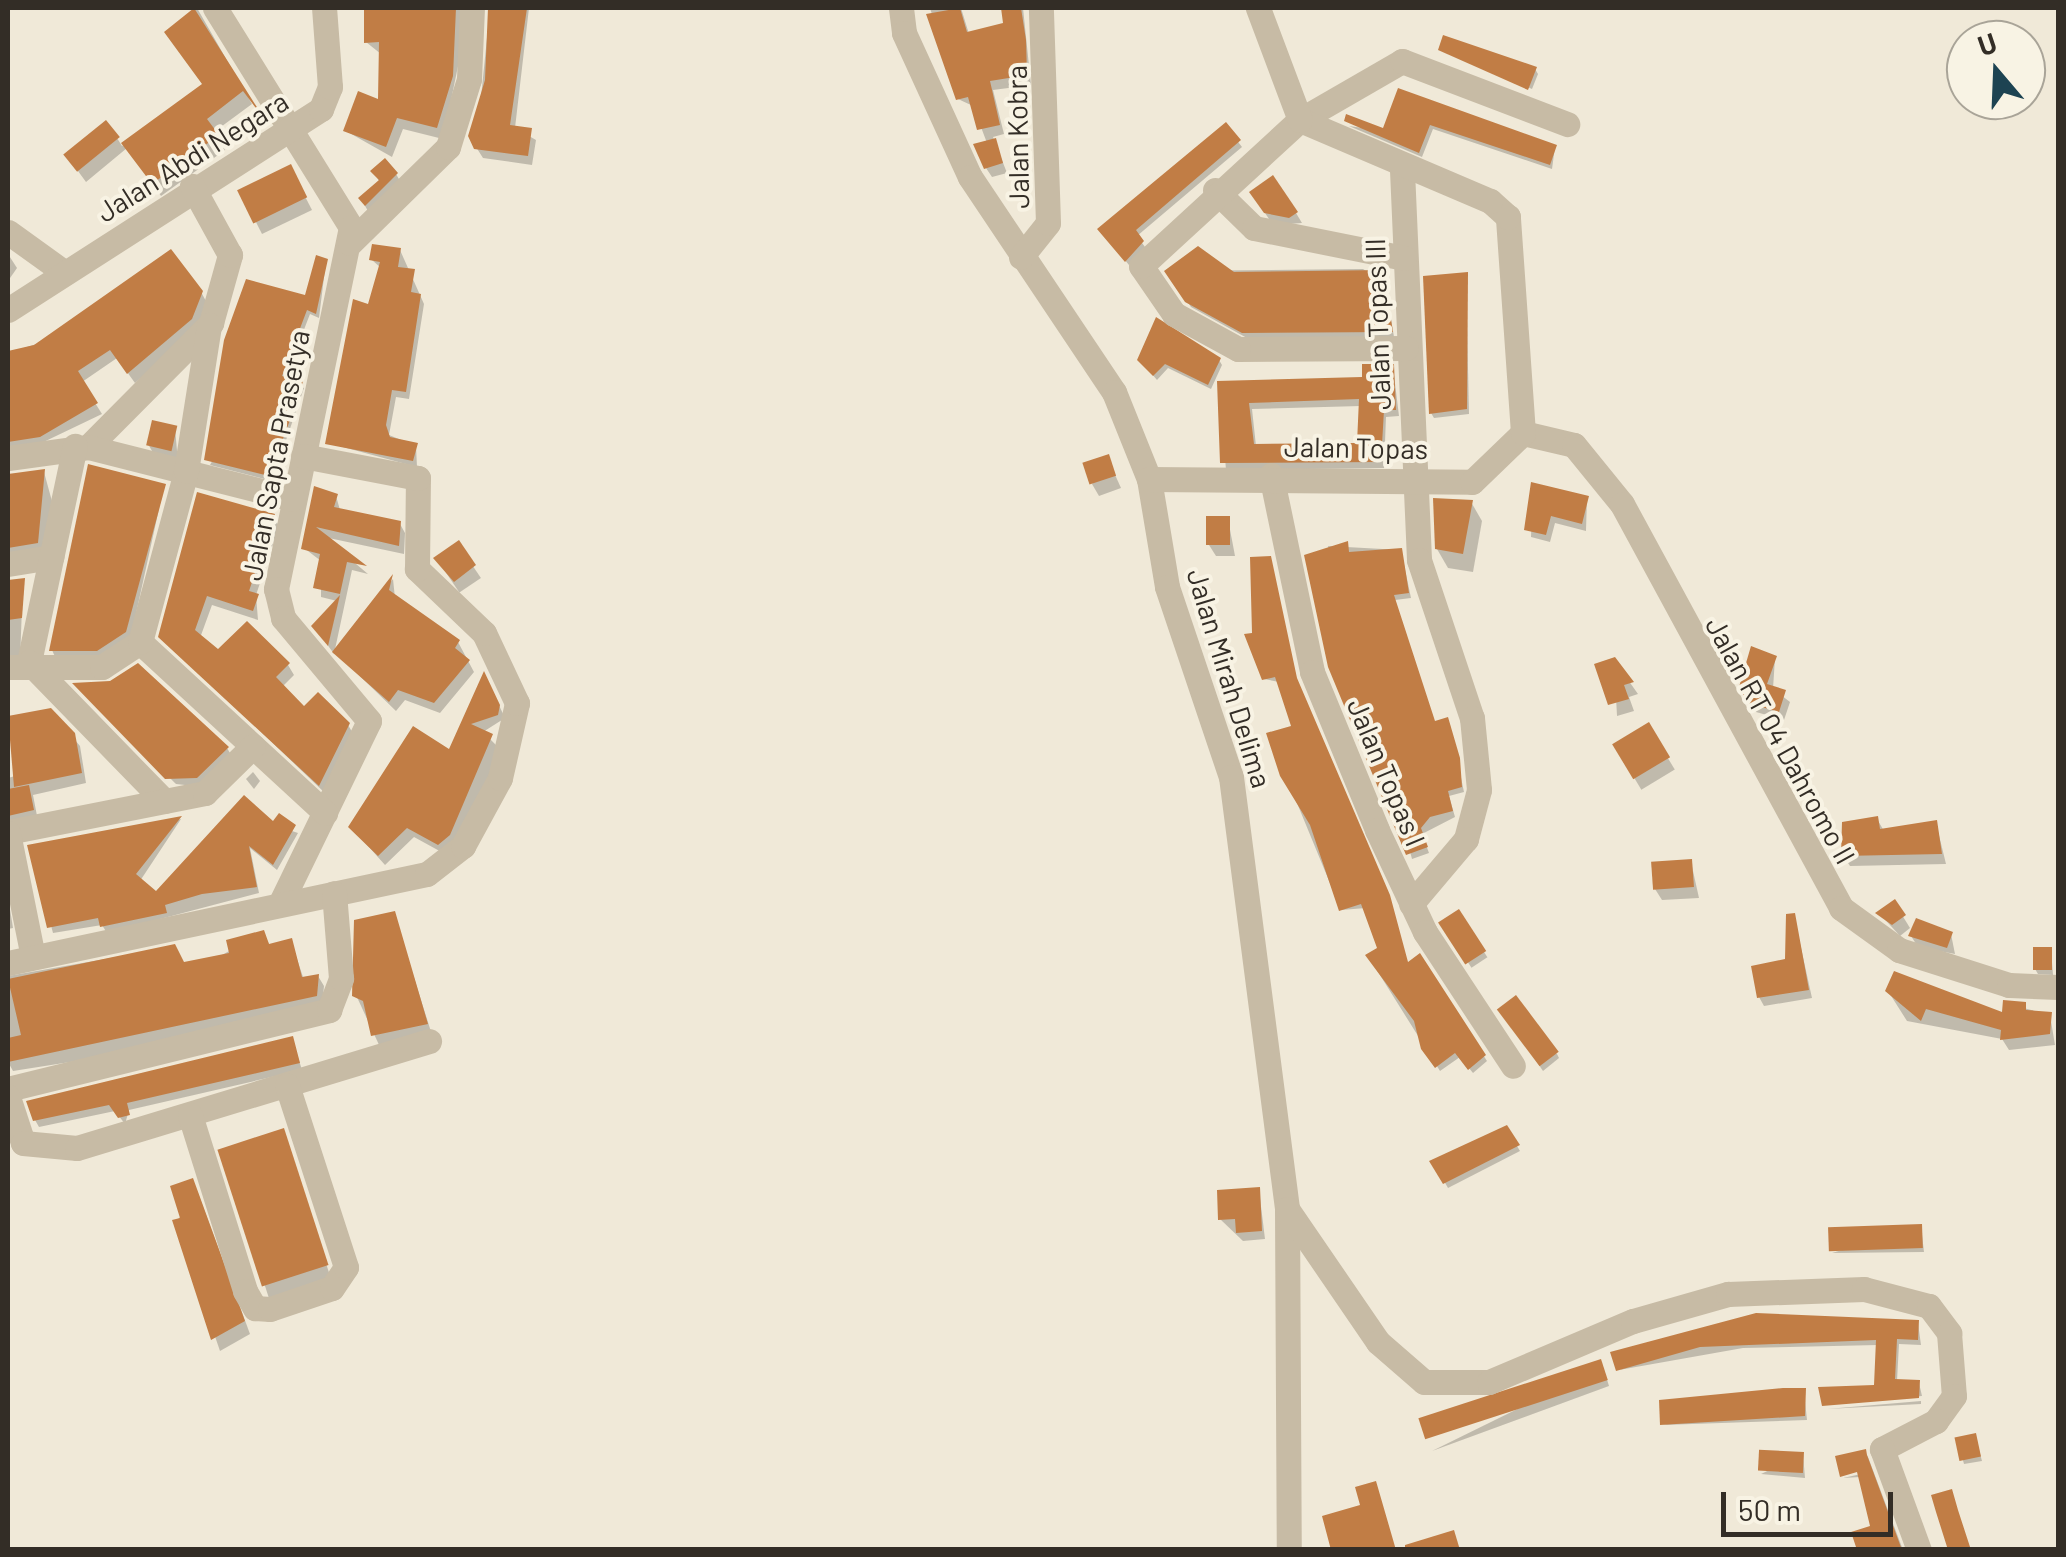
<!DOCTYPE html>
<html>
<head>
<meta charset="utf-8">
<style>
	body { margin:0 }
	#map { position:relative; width:2066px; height:1557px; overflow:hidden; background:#f0e9d8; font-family:Barlow,sans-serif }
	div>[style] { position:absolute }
	.shadow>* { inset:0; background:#0003; transform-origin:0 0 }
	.building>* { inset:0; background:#c17d45; transform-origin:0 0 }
	.minor>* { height:25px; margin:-12.5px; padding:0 12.5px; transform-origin:12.5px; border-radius:12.5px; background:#c7bba5 }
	span { translate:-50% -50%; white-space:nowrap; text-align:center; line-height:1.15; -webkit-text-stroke:8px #f8f3e4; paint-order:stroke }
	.street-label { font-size:28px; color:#332d26 }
	.frame { position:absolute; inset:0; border:10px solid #332d26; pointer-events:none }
	.north { position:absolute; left:1946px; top:20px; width:100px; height:100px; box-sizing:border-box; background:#f8f3e4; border:2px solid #a9a498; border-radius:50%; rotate:341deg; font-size:28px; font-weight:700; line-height:40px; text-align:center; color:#332d26 }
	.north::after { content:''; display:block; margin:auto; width:35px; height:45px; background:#1d4352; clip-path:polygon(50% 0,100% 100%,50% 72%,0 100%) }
	.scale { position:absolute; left:1721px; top:1492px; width:172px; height:45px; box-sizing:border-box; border:5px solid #332d26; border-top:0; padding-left:12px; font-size:30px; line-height:35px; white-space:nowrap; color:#332d26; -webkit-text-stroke:8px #f8f3e4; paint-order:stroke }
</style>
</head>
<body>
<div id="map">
	<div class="shadow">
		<div style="clip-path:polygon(197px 8px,252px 104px,214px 132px,225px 150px,161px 196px,127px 148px,86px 182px,67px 156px,117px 138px,122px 146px,204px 86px,168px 32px)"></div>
		<div style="clip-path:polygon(366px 8px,470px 8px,443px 139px,403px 129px,392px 157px,346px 131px,380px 102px,381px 54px,366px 42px)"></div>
		<div style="clip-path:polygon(529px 8px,515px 128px,536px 140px,532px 165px,483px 158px,476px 147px,490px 8px)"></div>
		<div style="clip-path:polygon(930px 8px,961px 8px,969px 34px,1006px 25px,1003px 8px,1023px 8px,1031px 85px,993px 90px,1004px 134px,993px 137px,1007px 173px,992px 177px,986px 168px,987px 143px,973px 106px,958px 99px)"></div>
		<div style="clip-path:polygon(1441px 49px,1535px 69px,1538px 74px,1532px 89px)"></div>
		<div style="clip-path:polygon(1400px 91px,1555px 147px,1552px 169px,1433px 129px,1422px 157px,1349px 126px,1384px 131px)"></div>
		<div style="clip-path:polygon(1226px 126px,1242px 147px,1137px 236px,1145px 247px,1129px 265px,1103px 234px)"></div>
		<div style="clip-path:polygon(374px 171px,396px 174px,403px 186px,368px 211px,361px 199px,380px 183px)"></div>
		<div style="clip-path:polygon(296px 179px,312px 210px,262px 234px,240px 191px)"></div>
		<div style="clip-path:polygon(1259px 204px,1296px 213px,1302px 223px,1273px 225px)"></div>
		<div style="clip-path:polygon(400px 250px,424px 304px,409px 399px,396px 397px,389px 435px,416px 446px,417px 467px,328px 443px,381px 268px,372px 260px)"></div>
		<div style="clip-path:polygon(8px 254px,17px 268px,8px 281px)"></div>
		<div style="clip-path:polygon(326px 261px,319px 318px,310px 314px,285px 379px,304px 388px,272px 481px,210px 465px)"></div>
		<div style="clip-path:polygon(1363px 269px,1385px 283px,1394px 337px,1247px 338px,1191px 307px,1167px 271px)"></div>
		<div style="clip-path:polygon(1466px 275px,1469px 414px,1434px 418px,1431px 413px)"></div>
		<div style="clip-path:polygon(201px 292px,207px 303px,197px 329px,135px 383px,117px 358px,82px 382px,102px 414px,8px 459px,8px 353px)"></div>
		<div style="clip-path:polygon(1140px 360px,1219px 360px,1222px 365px,1211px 389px,1168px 368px,1157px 380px)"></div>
		<div style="clip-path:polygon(evenodd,1393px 367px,1399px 416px,1386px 417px,1384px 468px,1226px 470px,1219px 383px,1365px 379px,1393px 367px,1361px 406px,1360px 446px,1256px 446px,1252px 409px,1361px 406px)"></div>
		<div style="clip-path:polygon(175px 428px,178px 462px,155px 456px,148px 444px)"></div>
		<div style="clip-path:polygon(1107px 457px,1121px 488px,1099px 496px,1092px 484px)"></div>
		<div style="clip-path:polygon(44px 472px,53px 505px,43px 553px,8px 566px,8px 475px)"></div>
		<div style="clip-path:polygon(1533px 485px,1587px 498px,1586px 531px,1555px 523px,1550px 542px,1531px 537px)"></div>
		<div style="clip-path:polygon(164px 486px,130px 641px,102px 659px,56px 659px,52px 650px)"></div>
		<div style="clip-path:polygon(316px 490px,336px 496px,340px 510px,400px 524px,405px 533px,404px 554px,324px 537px,368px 574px,352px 570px,334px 654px,314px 626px,337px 601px,321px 597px,321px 561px,304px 548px)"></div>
		<div style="clip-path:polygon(1471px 502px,1482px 521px,1473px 572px,1448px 568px,1437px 549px)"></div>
		<div style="clip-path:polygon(273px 516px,279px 526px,256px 595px,258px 620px,212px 605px,200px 638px,218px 652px,247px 625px,288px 665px,294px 675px,282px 687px,304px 710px,348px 725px,354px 735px,326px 794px,161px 636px)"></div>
		<div style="clip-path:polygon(1228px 519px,1235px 556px,1216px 556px,1209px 545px)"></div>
		<div style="left:458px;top:544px;width:41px;height:26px;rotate:56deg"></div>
		<div style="clip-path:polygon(1328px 546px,1401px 550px,1411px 598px,1395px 600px,1435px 724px,1450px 725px,1464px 792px,1449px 796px,1455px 817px,1422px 834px,1429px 853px,1412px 859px)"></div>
		<div style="clip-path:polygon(1270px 559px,1298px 685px,1408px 965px,1419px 957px,1487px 1061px,1473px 1073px,1460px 1057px,1440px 1071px,1368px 956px,1380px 949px,1366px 908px,1341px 910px,1269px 735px,1294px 727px,1279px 682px,1264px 679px,1254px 635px)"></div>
		<div style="clip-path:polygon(393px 579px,395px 598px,458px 642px,474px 672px,440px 713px,405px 700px,396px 711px,335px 652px)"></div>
		<div style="clip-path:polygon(23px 580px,20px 661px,8px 666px,8px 581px)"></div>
		<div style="clip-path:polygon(1775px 658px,1773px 689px,1790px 702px,1784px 720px,1756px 712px,1742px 686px)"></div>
		<div style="clip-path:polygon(1614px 660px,1638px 694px,1629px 697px,1634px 711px,1617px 716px)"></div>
		<div style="clip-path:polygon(489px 684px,505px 718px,483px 732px,498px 747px,490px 784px,445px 854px,414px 837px,385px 865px,351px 827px,450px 752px)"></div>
		<div style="clip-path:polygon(76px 686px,227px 748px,233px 758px,203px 787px,176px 784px)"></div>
		<div style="clip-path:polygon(50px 710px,80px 746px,86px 783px,33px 795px,38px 821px,8px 833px,8px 778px,15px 776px,8px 718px)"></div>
		<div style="left:1648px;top:725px;width:52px;height:39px;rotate:59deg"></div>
		<div style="clip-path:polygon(253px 772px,260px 781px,254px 789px,246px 779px)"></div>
		<div style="clip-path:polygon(181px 819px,140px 881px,156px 895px,274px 825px,298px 833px,277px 870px,250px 848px,259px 893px,107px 933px,102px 925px,53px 933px,30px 847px)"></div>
		<div style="clip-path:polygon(1877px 819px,1884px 831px,1936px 823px,1946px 864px,1850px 866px,1843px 855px)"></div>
		<div style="clip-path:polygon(1691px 862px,1699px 898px,1662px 900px,1655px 889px)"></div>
		<div style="clip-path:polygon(8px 897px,13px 928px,8px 929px)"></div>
		<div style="clip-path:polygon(1894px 902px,1910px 928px,1900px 936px,1879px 913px)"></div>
		<div style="left:1458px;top:912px;width:54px;height:19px;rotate:57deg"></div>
		<div style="clip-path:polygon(394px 914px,432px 1035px,380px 1047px,356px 995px)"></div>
		<div style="clip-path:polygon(1794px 916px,1812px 998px,1764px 1006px,1759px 997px,1788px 961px)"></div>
		<div style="clip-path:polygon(263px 932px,270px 946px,291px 941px,304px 980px,318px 976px,324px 986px,322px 1006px,140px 1051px,13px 1071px,8px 1062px,8px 976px,174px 947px,188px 974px)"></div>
		<div style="clip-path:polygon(1951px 934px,1955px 954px,1918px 947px,1911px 936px)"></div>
		<div style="clip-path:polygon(2051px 950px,2053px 975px,2038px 974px,2035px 969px)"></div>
		<div style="clip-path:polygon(1888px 991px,2004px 1016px,2005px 1003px,2050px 1015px,2055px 1045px,2009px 1050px,2002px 1039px,1907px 1021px)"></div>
		<div style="clip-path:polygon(1501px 1009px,1557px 1054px,1559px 1058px,1543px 1071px)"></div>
		<div style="clip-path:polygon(292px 1038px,302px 1070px,129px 1110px,125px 1124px,115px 1111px,39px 1127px,35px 1120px)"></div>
		<div style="clip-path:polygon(1506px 1128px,1520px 1151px,1448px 1188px,1433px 1162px)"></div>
		<div style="left:283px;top:1131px;width:155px;height:65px;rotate:72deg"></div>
		<div style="clip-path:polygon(1259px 1190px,1265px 1239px,1243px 1241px,1220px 1219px)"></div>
		<div style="clip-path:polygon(198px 1193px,250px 1334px,220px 1351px,176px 1222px)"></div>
		<div style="clip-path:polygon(1921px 1226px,1924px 1252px,1832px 1253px)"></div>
		<div style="clip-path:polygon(1756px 1316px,1918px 1323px,1921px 1345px,1899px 1344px,1897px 1381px,1919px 1383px,1922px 1396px,1824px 1404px,1876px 1387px,1878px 1345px,1743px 1348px,1619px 1370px)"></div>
		<div style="clip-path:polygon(1603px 1367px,1609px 1386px,1432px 1451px)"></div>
		<div style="clip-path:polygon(1804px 1391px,1807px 1420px,1663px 1425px)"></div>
		<div style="clip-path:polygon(1921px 1401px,1921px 1404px,1827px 1409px)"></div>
		<div style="clip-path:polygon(1975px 1436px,1982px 1461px,1964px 1464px,1957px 1439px)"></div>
		<div style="clip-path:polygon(1865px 1452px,1868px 1457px,1903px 1550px,1859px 1550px,1873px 1528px,1860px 1477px,1843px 1478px,1870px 1472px)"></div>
		<div style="clip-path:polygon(1803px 1454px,1805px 1478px,1761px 1474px)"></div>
	</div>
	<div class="building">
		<div style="clip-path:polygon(194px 8px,267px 123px,243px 91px,207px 119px,219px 135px,152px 184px,121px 143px,202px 84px,164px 32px)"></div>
		<div style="clip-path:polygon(364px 8px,456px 8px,453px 76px,437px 128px,397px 118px,386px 147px,343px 131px,358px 91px,378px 99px,379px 42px,364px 43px)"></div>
		<div style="clip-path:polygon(488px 8px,527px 8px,510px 125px,532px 128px,528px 156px,474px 149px,468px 136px,485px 80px)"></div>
		<div style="clip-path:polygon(960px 8px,967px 32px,1003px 23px,1001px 8px,1021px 8px,1026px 40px,1027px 75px,990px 81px,1000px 125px,977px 130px,968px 97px,956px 100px,926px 14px)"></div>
		<div style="clip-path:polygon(1443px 35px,1537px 67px,1528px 90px,1438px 50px)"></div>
		<div style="clip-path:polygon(1398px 88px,1557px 145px,1550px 165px,1430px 125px,1419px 153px,1344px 121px,1346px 114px,1383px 128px)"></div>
		<div style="left:106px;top:120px;width:22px;height:55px;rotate:51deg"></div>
		<div style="clip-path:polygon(1226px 122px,1241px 140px,1136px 230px,1144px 241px,1125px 262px,1097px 229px)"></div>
		<div style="clip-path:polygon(996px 138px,1003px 163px,984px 169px,973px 144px)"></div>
		<div style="clip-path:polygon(385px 158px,398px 173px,365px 206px,358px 198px,379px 180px,370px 171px)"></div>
		<div style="left:291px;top:164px;width:37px;height:60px;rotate:64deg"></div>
		<div style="clip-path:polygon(1273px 175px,1298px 212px,1289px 218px,1264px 213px,1249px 192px)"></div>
		<div style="clip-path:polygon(372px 244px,401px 248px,398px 267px,415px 269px,411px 292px,421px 294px,406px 392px,392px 390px,386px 425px,390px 437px,418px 443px,413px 461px,325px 444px,353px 299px,368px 304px,380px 262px,369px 260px)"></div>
		<div style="clip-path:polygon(1198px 246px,1234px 272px,1383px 270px,1393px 332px,1242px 333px,1185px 302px,1164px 271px)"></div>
		<div style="clip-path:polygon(171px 249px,203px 291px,192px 319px,127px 374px,110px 350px,78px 371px,98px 403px,40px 437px,8px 442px,8px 351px,34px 345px)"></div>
		<div style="clip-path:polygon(316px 255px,328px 259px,316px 314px,307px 310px,282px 376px,303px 381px,299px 396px,269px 476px,204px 460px,224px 340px,246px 279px,305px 295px)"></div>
		<div style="clip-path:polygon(1468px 272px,1467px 409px,1429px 414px,1423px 276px)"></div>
		<div style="clip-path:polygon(1156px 317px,1221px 358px,1208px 385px,1165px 364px,1153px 376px,1137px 360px)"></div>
		<div style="clip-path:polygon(evenodd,1362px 364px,1394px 364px,1396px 410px,1384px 410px,1381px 462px,1220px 463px,1217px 381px,1362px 377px,1362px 364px,1359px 399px,1357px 443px,1254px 444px,1249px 403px,1359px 399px)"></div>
		<div style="left:152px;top:420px;width:26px;height:26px;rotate:13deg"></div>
		<div style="left:1109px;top:454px;width:23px;height:28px;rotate:72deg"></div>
		<div style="clip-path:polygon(88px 464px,166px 484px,126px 632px,97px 651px,49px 651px)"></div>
		<div style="clip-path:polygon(45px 469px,38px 543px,8px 548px,8px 474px)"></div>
		<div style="clip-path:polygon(1531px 482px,1589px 496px,1582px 524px,1551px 516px,1546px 535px,1524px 530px)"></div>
		<div style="clip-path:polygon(314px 486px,338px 494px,334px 507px,401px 521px,399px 546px,316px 527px,367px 566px,347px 562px,340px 594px,313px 588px,320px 554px,301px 549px)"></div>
		<div style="clip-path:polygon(197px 492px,275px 514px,249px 591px,259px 594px,253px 611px,207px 596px,195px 630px,218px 649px,247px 621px,290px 663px,276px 677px,304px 706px,318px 692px,350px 723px,319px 786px,158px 637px)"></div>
		<div style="clip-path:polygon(1433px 498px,1473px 500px,1463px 554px,1435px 549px)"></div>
		<div style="left:1230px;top:516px;width:29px;height:24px;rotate:90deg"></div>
		<div style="clip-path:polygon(459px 540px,476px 565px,454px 582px,433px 558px)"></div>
		<div style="clip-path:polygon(1348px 541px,1349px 552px,1402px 548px,1409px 593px,1394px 595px,1435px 721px,1448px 717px,1460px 758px,1462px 787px,1448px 791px,1453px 811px,1430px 817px,1421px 828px,1428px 847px,1406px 855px,1328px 667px,1304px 555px)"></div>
		<div style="clip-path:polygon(1271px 556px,1297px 678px,1390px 895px,1408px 962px,1420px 953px,1486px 1055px,1468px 1070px,1455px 1053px,1435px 1068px,1421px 1049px,1414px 1021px,1365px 955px,1377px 948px,1361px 904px,1339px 911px,1310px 825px,1280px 776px,1266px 733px,1291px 726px,1275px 677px,1262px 680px,1244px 634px,1252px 633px,1250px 557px)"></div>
		<div style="clip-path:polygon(393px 574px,389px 590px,460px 640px,455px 648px,470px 660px,434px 703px,398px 690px,389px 702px,332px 652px)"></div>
		<div style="clip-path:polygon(25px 578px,22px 618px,8px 620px,8px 580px)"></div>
		<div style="clip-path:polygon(340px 595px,328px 646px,311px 626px)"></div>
		<div style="clip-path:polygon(1751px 646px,1777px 656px,1767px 684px,1786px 690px,1779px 712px,1748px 703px,1739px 687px)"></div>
		<div style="clip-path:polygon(1615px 657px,1634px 682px,1624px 685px,1629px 699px,1608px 705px,1594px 664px)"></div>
		<div style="clip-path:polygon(138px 663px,229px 747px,197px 778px,165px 779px,72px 683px,110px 681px)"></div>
		<div style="clip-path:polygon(484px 671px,500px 705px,498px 715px,471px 724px,493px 734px,450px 835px,438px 845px,407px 828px,378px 856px,348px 827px,413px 726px,449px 749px)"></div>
		<div style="clip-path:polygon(51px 708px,75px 733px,82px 773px,14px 787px,8px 716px)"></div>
		<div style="left:1649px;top:722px;width:41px;height:43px;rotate:59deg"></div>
		<div style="clip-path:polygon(29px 785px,34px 810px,8px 816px,8px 789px)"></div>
		<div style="clip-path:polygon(244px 795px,273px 821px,279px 813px,296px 825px,273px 865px,249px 846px,257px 887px,202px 894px,165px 905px,167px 913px,100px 927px,98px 918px,47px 928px,27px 845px,182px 816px,136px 874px,156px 891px)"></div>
		<div style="clip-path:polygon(1878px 816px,1880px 829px,1937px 820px,1942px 854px,1841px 856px,1842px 822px)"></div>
		<div style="left:1692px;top:859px;width:28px;height:41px;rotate:86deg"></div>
		<div style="clip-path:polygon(1895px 899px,1906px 915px,1892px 925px,1875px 913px)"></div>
		<div style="left:1459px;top:909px;width:50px;height:25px;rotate:57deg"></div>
		<div style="clip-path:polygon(395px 911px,428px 1024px,371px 1036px,363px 1001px,352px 996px,354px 920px)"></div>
		<div style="clip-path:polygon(1795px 913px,1809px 990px,1757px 998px,1751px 966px,1785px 959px,1786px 914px)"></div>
		<div style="clip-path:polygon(1916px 918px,1953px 932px,1947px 948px,1908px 936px)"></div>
		<div style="clip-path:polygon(264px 930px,269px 944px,292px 938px,302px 977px,319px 974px,317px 996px,8px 1062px,8px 1038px,21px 1035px,8px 979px,175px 944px,184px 962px,229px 953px,226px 940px)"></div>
		<div style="left:2033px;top:947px;width:19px;height:23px"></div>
		<div style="clip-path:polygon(1894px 971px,2002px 1012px,2003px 1000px,2026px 1002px,2026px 1010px,2052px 1012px,2050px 1034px,2000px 1040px,2001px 1030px,1926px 1009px,1921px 1021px,1885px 991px)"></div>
		<div style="left:1516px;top:995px;width:71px;height:24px;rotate:53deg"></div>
		<div style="clip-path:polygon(293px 1036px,300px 1063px,127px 1103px,130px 1115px,118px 1118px,109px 1105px,33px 1121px,26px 1101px)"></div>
		<div style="clip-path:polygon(1507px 1125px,1520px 1145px,1443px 1184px,1429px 1161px)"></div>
		<div style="left:284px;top:1128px;width:144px;height:70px;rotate:72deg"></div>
		<div style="clip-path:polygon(193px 1178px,245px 1321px,211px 1340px,172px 1220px,180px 1218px,170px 1186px)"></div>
		<div style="clip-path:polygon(1260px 1187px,1262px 1231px,1236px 1233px,1235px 1219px,1218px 1220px,1217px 1190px)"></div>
		<div style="left:1922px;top:1224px;width:24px;height:94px;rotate:88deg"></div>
		<div style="clip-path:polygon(1756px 1313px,1919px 1320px,1918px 1340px,1897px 1339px,1895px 1379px,1920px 1380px,1919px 1398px,1822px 1406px,1818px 1387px,1874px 1385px,1876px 1340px,1700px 1347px,1616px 1371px,1610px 1352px)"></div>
		<div style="left:1601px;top:1359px;width:22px;height:192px;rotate:72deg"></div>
		<div style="clip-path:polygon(1783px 1388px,1806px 1388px,1805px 1416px,1660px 1425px,1659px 1400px)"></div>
		<div style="left:1976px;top:1433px;width:24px;height:22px;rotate:78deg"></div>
		<div style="clip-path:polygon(1866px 1449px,1867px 1455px,1902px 1550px,1857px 1550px,1851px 1532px,1870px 1526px,1857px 1472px,1840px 1477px,1835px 1456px)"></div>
		<div style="left:1804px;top:1452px;width:21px;height:45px;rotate:93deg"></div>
		<div style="clip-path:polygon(1376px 1481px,1396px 1550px,1331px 1550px,1322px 1516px,1360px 1505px,1355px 1487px)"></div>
		<div style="clip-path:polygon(1952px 1489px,1958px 1510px,1971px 1550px,1948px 1550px,1936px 1512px,1931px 1495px)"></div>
		<div style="clip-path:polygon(1454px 1530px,1460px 1550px,1405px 1550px,1405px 1545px)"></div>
	</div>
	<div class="minor">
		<div style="left:215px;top:8px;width:258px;rotate:58.2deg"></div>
		<div style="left:351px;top:227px;width:370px;rotate:101.7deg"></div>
		<div style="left:276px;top:589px;width:30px;rotate:76deg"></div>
		<div style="left:283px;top:618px;width:134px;rotate:50.1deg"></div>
		<div style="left:369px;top:721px;width:201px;rotate:115.9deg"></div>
		<div style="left:901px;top:8px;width:25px;rotate:83deg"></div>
		<div style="left:904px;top:33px;width:158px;rotate:65.4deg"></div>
		<div style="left:970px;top:177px;width:259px;rotate:56.2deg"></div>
		<div style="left:1114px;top:392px;width:94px;rotate:68.1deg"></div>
		<div style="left:1149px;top:479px;width:109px;rotate:80.5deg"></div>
		<div style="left:1167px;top:587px;width:200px;rotate:71.4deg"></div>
		<div style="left:1231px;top:777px;width:436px;rotate:82.6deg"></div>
		<div style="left:1287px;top:1209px;width:341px;rotate:89.7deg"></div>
		<div style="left:1402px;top:170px;width:390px;rotate:87.5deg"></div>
		<div style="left:1419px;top:560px;width:167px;rotate:71.5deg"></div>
		<div style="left:1472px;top:718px;width:72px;rotate:84.4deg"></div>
		<div style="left:1479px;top:790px;width:51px;rotate:104.9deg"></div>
		<div style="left:1466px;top:839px;width:85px;rotate:130.2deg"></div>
		<div style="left:1215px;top:190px;width:54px;rotate:44.3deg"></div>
		<div style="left:1254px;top:228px;width:153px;rotate:11.3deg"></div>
		<div style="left:8px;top:232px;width:70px;rotate:35.7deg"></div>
		<div style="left:350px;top:243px;width:137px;rotate:-44.4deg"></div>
		<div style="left:448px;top:147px;width:71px;rotate:-72.8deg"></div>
		<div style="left:469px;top:79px;width:71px;rotate:-87.6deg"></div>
		<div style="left:1021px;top:257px;width:43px;rotate:-51.5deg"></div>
		<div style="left:1048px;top:223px;width:215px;rotate:-91.9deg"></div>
		<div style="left:8px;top:310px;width:372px;rotate:-32.7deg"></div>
		<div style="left:321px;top:109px;width:24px;rotate:-68deg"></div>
		<div style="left:330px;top:87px;width:79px;rotate:-94.3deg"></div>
		<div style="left:1406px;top:348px;width:168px;rotate:179.7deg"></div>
		<div style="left:1238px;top:349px;width:73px;rotate:-151.3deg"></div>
		<div style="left:1174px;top:314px;width:58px;rotate:-124.5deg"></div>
		<div style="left:1141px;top:266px;width:216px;rotate:-42.6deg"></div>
		<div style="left:1300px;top:120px;width:118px;rotate:-30deg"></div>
		<div style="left:1402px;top:61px;width:177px;rotate:20.9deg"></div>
		<div style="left:1523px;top:433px;width:52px;rotate:13.2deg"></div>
		<div style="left:1574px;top:445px;width:76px;rotate:50.9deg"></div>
		<div style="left:1622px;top:504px;width:460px;rotate:61.5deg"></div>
		<div style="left:1841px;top:908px;width:72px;rotate:35.9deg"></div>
		<div style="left:1899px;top:950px;width:115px;rotate:17.7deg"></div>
		<div style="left:2009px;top:985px;width:49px;rotate:2.3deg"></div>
		<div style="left:88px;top:447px;width:175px;rotate:-45.2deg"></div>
		<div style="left:211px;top:323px;width:71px;rotate:-74.4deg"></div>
		<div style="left:230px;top:255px;width:79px;rotate:-118.8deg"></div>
		<div style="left:8px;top:458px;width:81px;rotate:-7.8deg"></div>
		<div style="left:88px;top:447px;width:211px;rotate:14.2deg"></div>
		<div style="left:1271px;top:475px;width:201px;rotate:78.2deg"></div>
		<div style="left:1312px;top:672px;width:171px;rotate:67.6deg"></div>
		<div style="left:1377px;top:830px;width:113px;rotate:64.8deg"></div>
		<div style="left:1425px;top:932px;width:160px;rotate:56.7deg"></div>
		<div style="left:1149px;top:479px;width:323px;rotate:0.5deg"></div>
		<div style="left:1472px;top:482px;width:71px;rotate:-43.9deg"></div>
		<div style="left:1523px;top:433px;width:217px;rotate:-94deg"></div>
		<div style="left:1508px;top:217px;width:24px;rotate:-138deg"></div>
		<div style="left:1490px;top:201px;width:207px;rotate:-156.9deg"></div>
		<div style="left:1300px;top:120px;width:120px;rotate:-110.6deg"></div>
		<div style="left:8px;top:564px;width:44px;rotate:-9.2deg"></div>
		<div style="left:140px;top:642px;width:252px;rotate:42.7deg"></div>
		<div style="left:29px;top:662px;width:221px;rotate:-78deg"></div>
		<div style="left:29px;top:662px;width:194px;rotate:45.8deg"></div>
		<div style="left:8px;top:667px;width:94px"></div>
		<div style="left:102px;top:667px;width:45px;rotate:-33.3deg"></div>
		<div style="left:140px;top:642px;width:177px;rotate:-74.9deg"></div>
		<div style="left:186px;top:471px;width:148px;rotate:-81deg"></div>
		<div style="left:8px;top:832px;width:201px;rotate:-11.2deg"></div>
		<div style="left:205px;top:793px;width:67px;rotate:-44.4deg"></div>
		<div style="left:8px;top:833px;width:126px;rotate:78.6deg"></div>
		<div style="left:8px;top:963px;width:428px;rotate:-12deg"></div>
		<div style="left:427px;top:874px;width:46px;rotate:-37.9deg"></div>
		<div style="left:463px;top:846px;width:77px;rotate:-61.4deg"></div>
		<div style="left:500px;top:778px;width:77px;rotate:-77.2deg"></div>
		<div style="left:517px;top:703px;width:77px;rotate:-115.2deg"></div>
		<div style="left:484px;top:633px;width:93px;rotate:-136.3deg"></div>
		<div style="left:417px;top:569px;width:91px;rotate:-89.4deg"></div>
		<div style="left:418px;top:478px;width:117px;rotate:-169.2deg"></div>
		<div style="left:8px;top:1089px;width:331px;rotate:-13.8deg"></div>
		<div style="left:329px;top:1010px;width:34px;rotate:-69deg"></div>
		<div style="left:341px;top:978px;width:85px;rotate:-94.7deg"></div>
		<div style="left:8px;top:1097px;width:48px;rotate:71.9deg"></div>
		<div style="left:23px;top:1143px;width:54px;rotate:5.3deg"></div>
		<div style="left:77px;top:1148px;width:368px;rotate:-16.9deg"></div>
		<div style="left:190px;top:1115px;width:184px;rotate:72.6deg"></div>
		<div style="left:245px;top:1291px;width:20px;rotate:60deg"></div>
		<div style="left:255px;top:1308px;width:15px;rotate:4deg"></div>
		<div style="left:270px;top:1309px;width:65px;rotate:-18.7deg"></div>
		<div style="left:332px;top:1288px;width:25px;rotate:-56deg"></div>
		<div style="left:346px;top:1267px;width:191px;rotate:-108deg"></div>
		<div style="left:1287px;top:1209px;width:161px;rotate:55.6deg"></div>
		<div style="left:1378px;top:1342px;width:61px;rotate:41deg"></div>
		<div style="left:1424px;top:1382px;width:65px"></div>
		<div style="left:1489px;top:1382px;width:156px;rotate:-23deg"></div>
		<div style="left:1633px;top:1321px;width:99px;rotate:-15.9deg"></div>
		<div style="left:1728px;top:1294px;width:136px;rotate:-2.1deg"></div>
		<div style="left:1864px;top:1289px;width:67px;rotate:14.7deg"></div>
		<div style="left:1929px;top:1306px;width:34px;rotate:53deg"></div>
		<div style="left:1949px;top:1333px;width:63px;rotate:85.5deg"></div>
		<div style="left:1954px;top:1396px;width:31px;rotate:126deg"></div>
		<div style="left:1936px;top:1421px;width:61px;rotate:152.6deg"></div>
		<div style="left:1882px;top:1449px;width:108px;rotate:69.9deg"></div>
	</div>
	<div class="street-label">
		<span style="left:1017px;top:137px;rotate:-91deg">Jalan Kobra</span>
		<span style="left:192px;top:156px;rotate:-32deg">Jalan Abdi Negara</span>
		<span style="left:1377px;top:324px;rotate:-92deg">Jalan Topas III</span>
		<span style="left:1356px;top:447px;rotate:1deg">Jalan Topas</span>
		<span style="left:275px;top:455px;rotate:-79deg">Jalan Sapta Prasetya</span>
		<span style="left:1230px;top:678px;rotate:73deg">Jalan Mirah Delima</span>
		<span style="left:1781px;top:740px;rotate:61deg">Jalan RT 04 Dahromo II</span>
		<span style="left:1387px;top:772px;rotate:67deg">Jalan Topas I</span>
	</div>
	<div class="frame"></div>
	<div class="north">U</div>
	<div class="scale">50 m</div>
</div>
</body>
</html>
